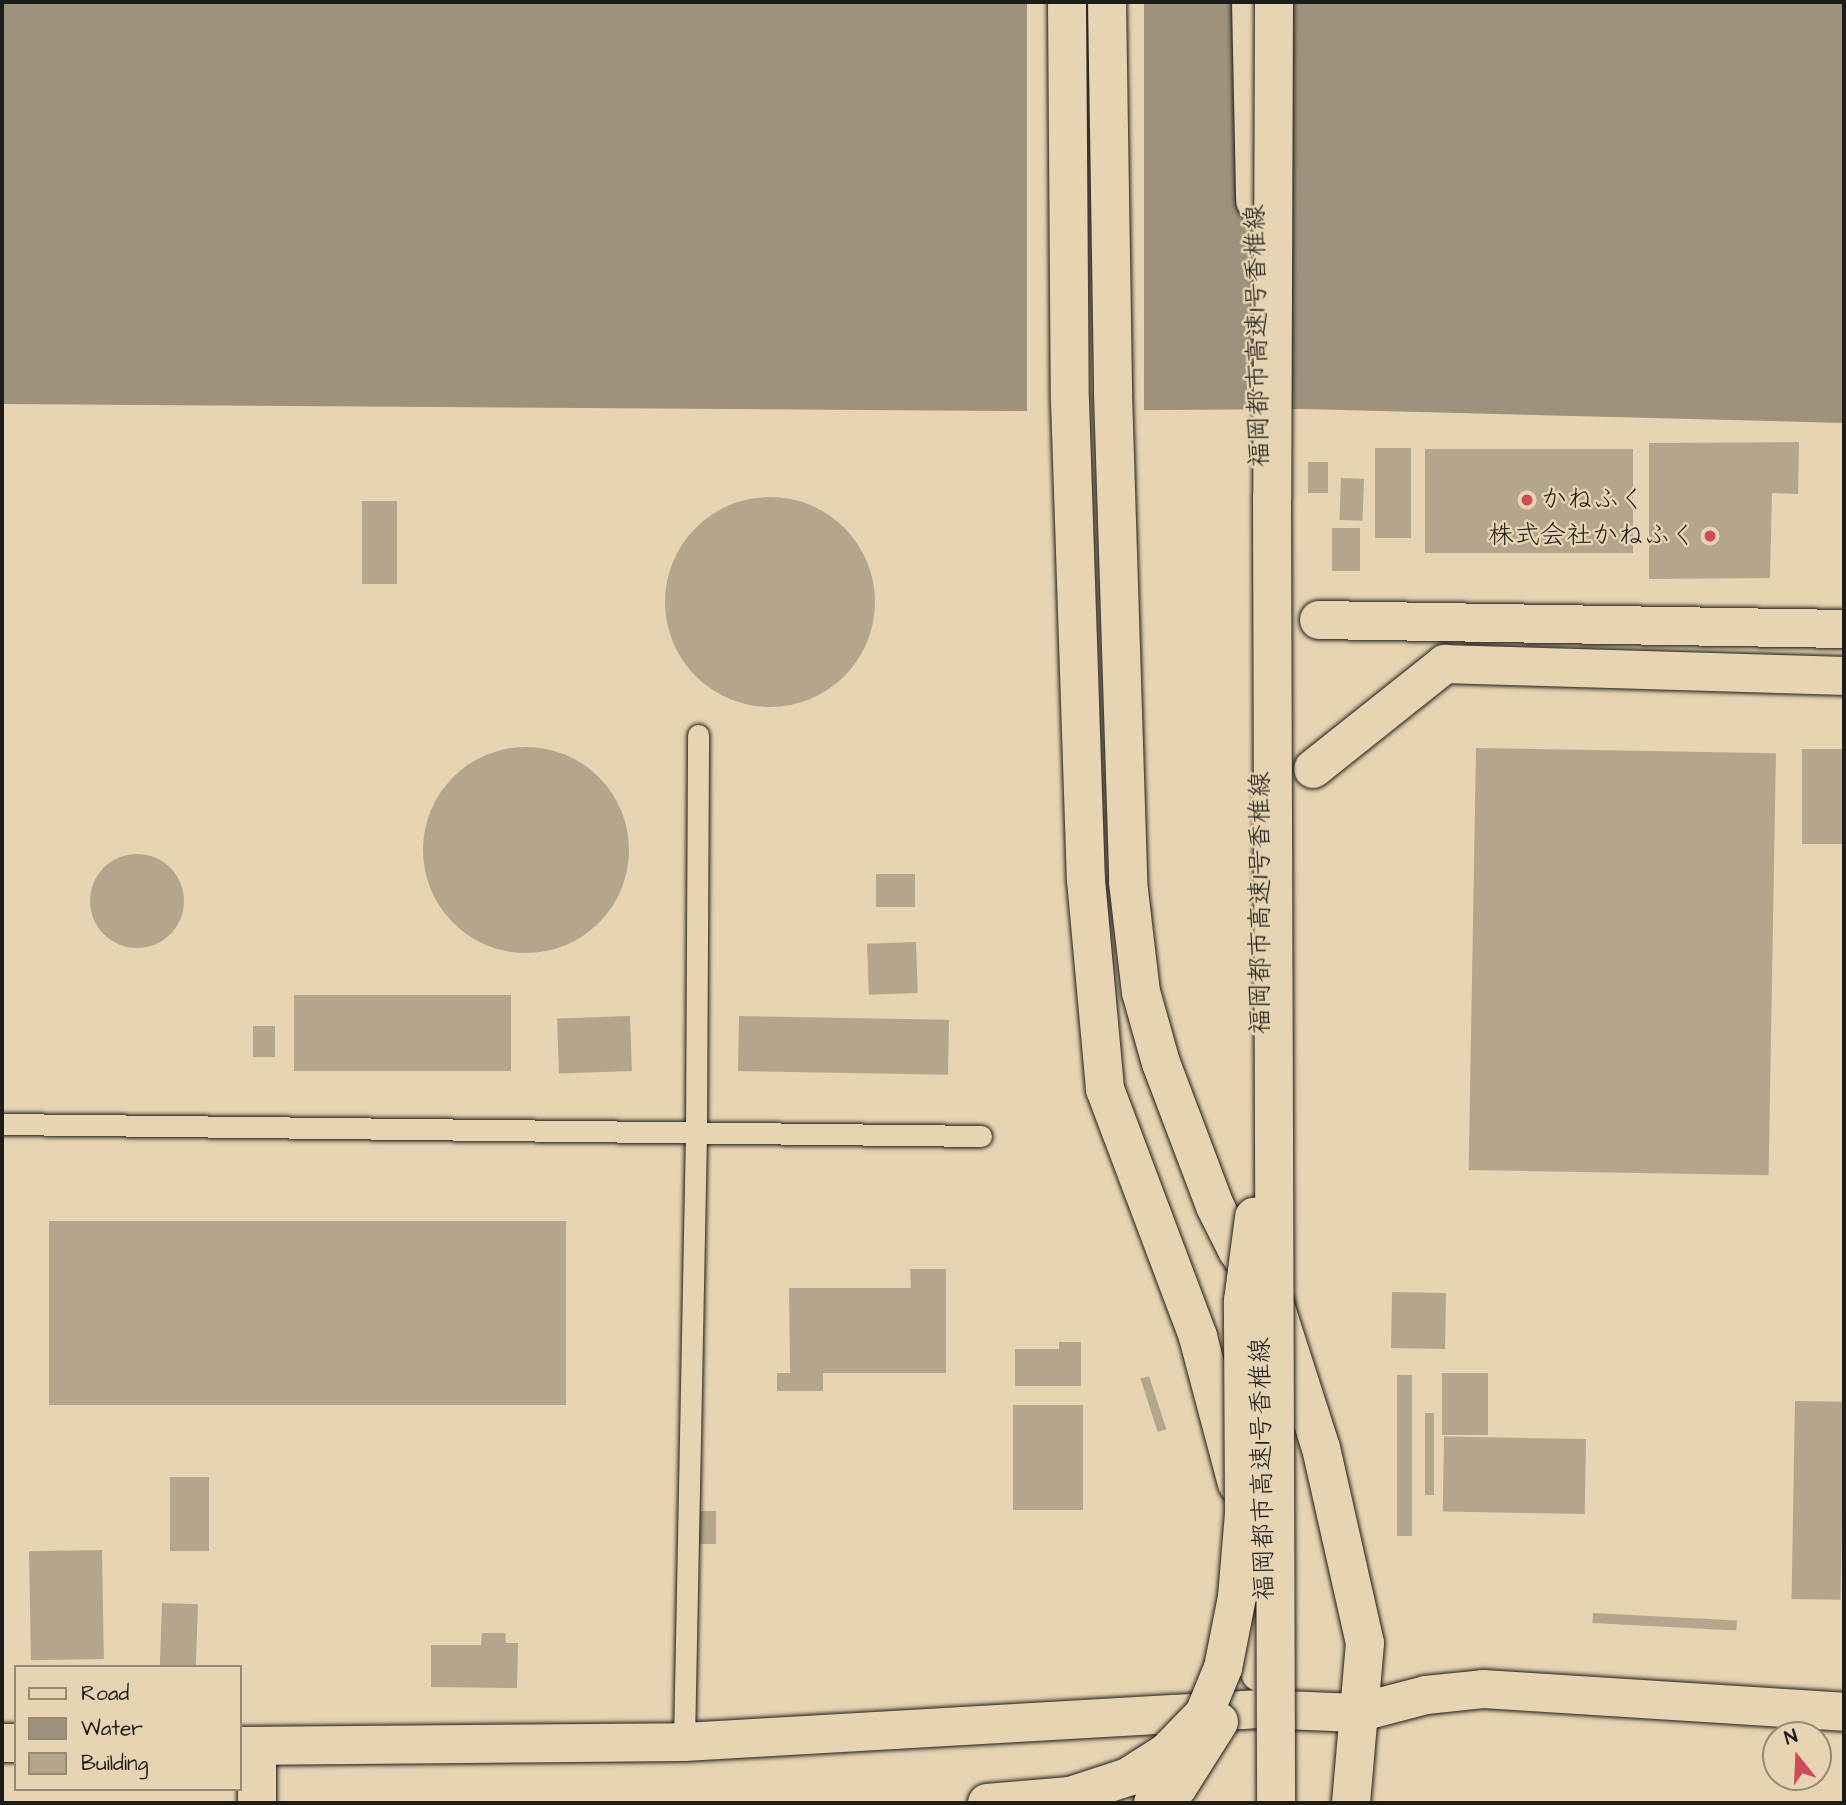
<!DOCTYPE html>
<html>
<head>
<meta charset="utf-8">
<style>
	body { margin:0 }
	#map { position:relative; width:1846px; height:1805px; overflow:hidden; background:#e7d4b2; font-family:"Architects Daughter","Klee One",sans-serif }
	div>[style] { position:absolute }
	.water>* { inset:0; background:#9f927d }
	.pier>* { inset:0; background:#e7d4b2; transform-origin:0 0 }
	.building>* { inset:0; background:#b4a68d; transform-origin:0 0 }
	.round { border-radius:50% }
	.roads { filter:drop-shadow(0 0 2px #1c1c1c) drop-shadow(0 0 2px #1c1c1c) }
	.lane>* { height:21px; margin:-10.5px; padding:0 10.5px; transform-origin:10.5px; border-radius:10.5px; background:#e7d4b2 }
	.street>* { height:38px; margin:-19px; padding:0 19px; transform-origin:19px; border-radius:19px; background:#e7d4b2 }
	.secondary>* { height:38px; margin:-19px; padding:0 19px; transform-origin:19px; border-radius:19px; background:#e7d4b2 }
	.highway>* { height:38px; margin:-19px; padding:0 19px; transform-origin:19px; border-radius:19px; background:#e7d4b2 }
	.bridges { filter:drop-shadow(0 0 2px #1c1c1c) drop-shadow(0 0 2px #1c1c1c) }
	.highway-bridge>* { height:38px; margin:-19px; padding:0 19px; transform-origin:19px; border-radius:19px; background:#e7d4b2 }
	.dots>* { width:19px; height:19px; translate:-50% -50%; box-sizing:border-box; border:4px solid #e7d4b2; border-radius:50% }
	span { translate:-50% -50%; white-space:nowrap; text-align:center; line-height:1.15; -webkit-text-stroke:5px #e7d4b2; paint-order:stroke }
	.street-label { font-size:26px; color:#1c1c1c }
	.poi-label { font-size:26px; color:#1c1c1c }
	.left { translate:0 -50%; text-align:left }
	.right { translate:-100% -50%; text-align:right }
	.frame { position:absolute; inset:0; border:4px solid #1c1c1c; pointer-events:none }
	.legend { position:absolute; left:14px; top:1665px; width:228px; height:126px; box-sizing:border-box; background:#e7d4b2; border:2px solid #968a76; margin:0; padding:9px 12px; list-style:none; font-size:21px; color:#1c1c1c }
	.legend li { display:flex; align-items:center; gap:14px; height:35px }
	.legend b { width:35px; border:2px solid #968a76 }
	.north { position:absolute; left:1762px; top:1721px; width:70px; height:70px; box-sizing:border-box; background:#e7d4b2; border:2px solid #968a76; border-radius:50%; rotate:342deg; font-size:19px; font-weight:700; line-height:28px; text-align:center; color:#1c1c1c }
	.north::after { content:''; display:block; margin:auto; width:24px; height:32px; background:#d1495b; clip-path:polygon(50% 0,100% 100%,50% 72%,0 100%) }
</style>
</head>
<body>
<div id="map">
	<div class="water">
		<div style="clip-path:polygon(2px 2px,1844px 2px,1844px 423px,1303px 409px,1007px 411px,2px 404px)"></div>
	</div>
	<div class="pier">
		<div style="left:1027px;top:2px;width:117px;height:412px"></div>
	</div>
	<div class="building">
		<div style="clip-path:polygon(1799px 442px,1798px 494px,1772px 493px,1770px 578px,1649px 579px,1649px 443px)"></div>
		<div style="left:1375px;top:448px;width:36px;height:90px"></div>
		<div style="left:1425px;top:449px;width:208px;height:104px"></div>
		<div style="left:1308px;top:462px;width:20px;height:31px"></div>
		<div style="left:1341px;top:478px;width:23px;height:42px;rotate:2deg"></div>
		<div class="round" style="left:665px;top:497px;width:210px;height:210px"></div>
		<div style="left:362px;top:501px;width:35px;height:83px"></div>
		<div style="left:1332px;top:528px;width:28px;height:43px"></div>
		<div class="round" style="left:423px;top:747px;width:206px;height:206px"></div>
		<div style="left:1476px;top:748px;width:300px;height:422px;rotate:1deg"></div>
		<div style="left:1802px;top:749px;width:42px;height:95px"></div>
		<div class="round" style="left:90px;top:854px;width:94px;height:94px"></div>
		<div style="left:876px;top:874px;width:39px;height:33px"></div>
		<div style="left:916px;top:942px;width:51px;height:49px;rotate:88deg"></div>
		<div style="left:294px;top:995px;width:217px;height:76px"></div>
		<div style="left:630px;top:1016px;width:55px;height:73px;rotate:88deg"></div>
		<div style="left:739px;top:1016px;width:210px;height:55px;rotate:1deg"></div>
		<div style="left:253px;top:1026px;width:22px;height:31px"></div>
		<div style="left:49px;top:1221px;width:517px;height:184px"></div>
		<div style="clip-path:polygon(910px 1269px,946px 1269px,946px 1373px,823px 1373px,823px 1391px,777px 1391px,777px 1373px,790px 1373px,789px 1288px,911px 1288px)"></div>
		<div style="left:1392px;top:1292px;width:54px;height:56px;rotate:1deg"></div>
		<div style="clip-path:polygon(1059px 1342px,1081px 1342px,1081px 1386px,1015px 1386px,1015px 1349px,1059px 1349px)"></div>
		<div style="left:1442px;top:1373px;width:46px;height:62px"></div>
		<div style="left:1397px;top:1375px;width:15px;height:161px"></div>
		<div style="left:1149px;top:1376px;width:56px;height:9px;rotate:72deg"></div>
		<div style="left:1795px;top:1401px;width:49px;height:198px;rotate:1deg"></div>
		<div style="left:1013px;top:1405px;width:70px;height:105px"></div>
		<div style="left:1434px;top:1413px;width:82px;height:9px;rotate:90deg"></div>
		<div style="left:1586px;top:1439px;width:75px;height:142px;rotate:91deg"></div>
		<div style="left:170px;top:1477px;width:39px;height:74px"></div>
		<div style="left:698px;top:1511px;width:18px;height:33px"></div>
		<div style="left:102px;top:1550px;width:109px;height:73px;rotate:89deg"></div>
		<div style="left:162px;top:1603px;width:36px;height:64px;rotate:2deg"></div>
		<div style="left:1593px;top:1613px;width:144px;height:10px;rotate:3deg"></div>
		<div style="clip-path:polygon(482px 1633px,505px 1633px,506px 1643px,518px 1643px,517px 1688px,431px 1687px,431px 1645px,481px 1645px)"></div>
	</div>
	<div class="roads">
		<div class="lane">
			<div style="left:2px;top:1124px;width:979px;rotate:0.7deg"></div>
			<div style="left:684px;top:1742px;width:610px;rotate:-88.87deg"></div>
			<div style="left:696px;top:1132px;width:397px;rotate:-89.7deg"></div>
		</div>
		<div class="street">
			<div style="left:1319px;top:620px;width:525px;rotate:0.98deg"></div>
			<div style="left:1313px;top:769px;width:169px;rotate:-38.5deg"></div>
			<div style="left:1445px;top:664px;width:399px;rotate:1.7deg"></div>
		</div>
		<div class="secondary">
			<div style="left:1067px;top:2px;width:399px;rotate:89.6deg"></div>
			<div style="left:1070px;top:401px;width:479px;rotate:88.1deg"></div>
			<div style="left:1086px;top:880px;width:210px;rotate:84.8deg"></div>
			<div style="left:1105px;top:1089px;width:265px;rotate:69.4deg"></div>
			<div style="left:1198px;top:1337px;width:152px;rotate:75.1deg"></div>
			<div style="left:1107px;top:2px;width:392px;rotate:89.1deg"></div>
			<div style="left:1113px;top:394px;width:488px;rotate:88.2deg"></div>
			<div style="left:1128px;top:882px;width:111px;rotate:83.3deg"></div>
			<div style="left:1141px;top:992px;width:74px;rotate:74.3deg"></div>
			<div style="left:1161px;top:1063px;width:153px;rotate:69.3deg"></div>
			<div style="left:1215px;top:1206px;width:49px;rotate:63.4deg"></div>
			<div style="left:1237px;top:1250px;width:67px;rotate:55.4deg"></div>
			<div style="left:1275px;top:1305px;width:150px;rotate:72.2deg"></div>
			<div style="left:1321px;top:1448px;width:200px;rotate:77.3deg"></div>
			<div style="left:1365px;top:1643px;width:161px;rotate:95deg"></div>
			<div style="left:1249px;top:1554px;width:119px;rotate:84.7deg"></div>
			<div style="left:2px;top:1743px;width:14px"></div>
			<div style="left:240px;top:1746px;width:444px;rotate:-0.5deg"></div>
			<div style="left:684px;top:1742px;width:577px;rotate:-3.28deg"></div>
			<div style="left:1260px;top:1709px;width:97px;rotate:2.4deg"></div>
			<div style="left:1357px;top:1713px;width:71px;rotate:-14.6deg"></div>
			<div style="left:1426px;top:1695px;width:57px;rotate:-6deg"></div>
			<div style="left:1483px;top:1689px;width:362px;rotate:3.6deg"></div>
			<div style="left:257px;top:1803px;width:56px;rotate:-90deg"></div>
		</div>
		<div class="highway">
			<div style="left:1251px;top:2px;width:199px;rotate:88.8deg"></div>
		</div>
	</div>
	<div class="bridges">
		<div class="highway-bridge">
			<div style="left:1274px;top:2px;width:496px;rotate:90.2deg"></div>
			<div style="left:1272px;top:498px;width:1305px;rotate:89.82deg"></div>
			<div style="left:987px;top:1803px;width:83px;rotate:-4.8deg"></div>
			<div style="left:1070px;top:1796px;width:61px;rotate:-18.1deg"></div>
			<div style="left:1128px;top:1777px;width:46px;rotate:-32.7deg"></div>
			<div style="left:1167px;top:1752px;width:53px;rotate:-45.8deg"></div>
			<div style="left:1204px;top:1714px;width:50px;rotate:-67.6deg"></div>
			<div style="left:1223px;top:1668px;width:72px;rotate:-78.8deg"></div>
			<div style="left:1237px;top:1597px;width:84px;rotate:-85.2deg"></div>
			<div style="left:1244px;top:1513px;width:212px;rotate:-90.3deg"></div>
			<div style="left:1243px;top:1301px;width:85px;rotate:-82.5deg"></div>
			<div style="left:1153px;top:1803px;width:30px;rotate:-33deg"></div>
			<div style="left:1178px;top:1787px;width:77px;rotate:-57.8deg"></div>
		</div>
	</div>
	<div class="dots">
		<div style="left:1527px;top:500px;background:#d1495b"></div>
		<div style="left:1710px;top:536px;background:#d1495b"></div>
	</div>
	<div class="street-label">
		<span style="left:1258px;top:336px;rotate:-91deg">福岡都市高速1号香椎線</span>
		<span style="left:1261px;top:903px;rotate:-90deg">福岡都市高速1号香椎線</span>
		<span style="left:1263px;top:1469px;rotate:-91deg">福岡都市高速1号香椎線</span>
	</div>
	<div class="poi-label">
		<span class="left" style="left:1541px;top:500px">かねふく</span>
		<span class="right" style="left:1696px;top:536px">株式会社かねふく</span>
	</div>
	<div class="frame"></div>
	<ul class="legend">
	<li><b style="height:9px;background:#e7d4b2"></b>Road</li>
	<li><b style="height:19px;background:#9f927d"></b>Water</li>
	<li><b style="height:19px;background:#b4a68d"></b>Building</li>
	</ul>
	<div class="north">N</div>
</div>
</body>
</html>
